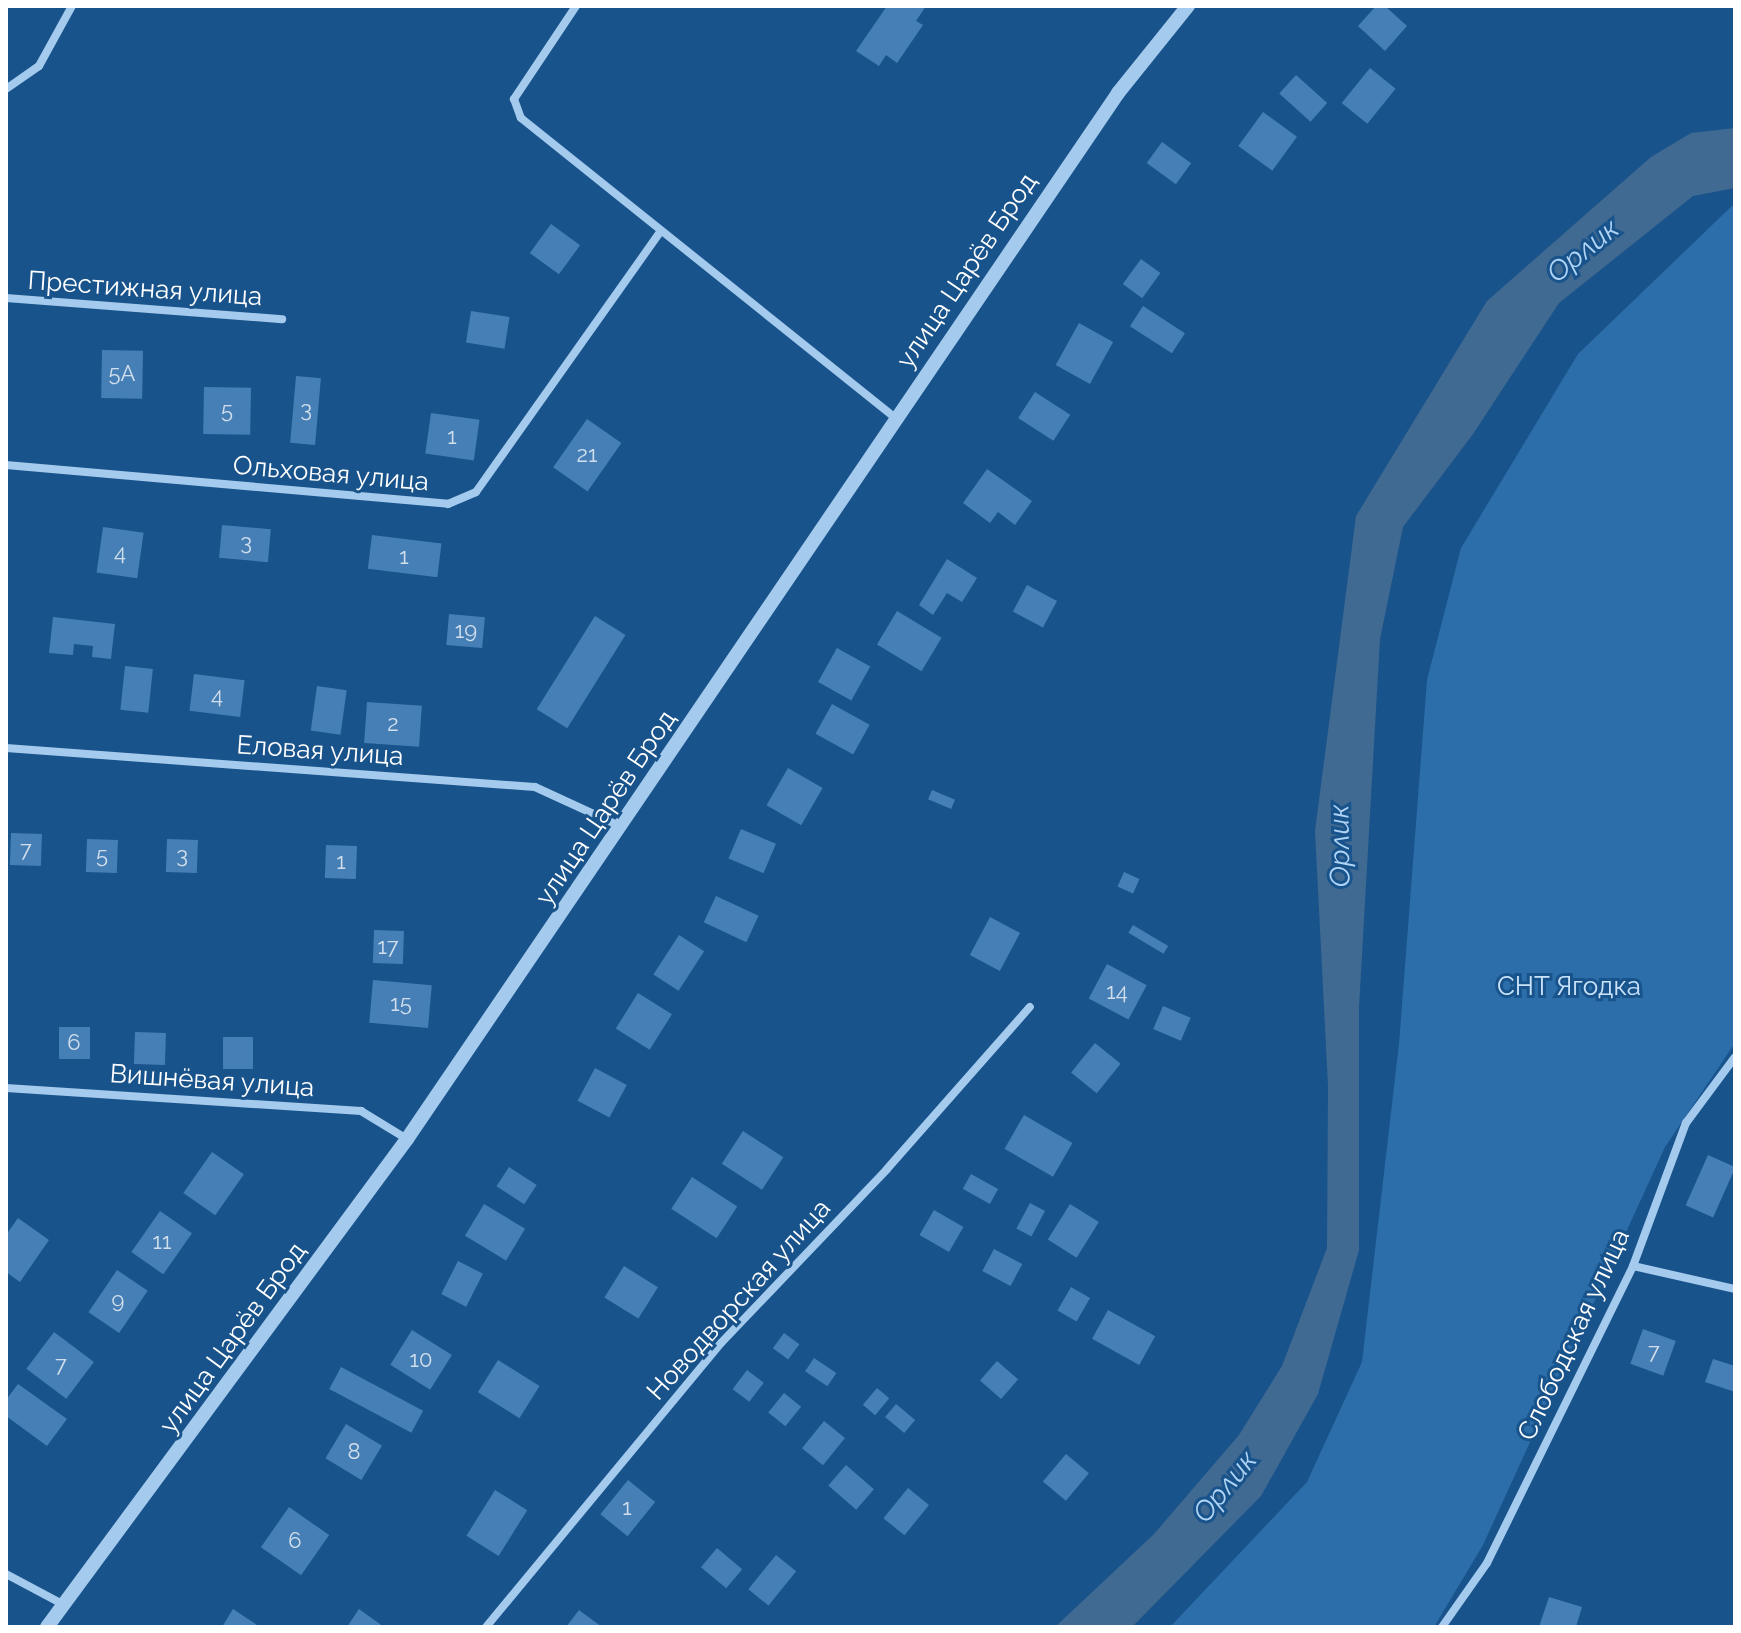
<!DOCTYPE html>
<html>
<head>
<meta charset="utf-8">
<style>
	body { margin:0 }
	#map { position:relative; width:1741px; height:1633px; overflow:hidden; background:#19538b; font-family:Raleway,sans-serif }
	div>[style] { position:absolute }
	.green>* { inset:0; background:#2c6ea9 }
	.water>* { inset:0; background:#406a92 }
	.building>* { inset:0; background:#467fb5; transform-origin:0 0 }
	.minor>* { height:8px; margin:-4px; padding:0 4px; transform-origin:4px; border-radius:4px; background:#a4caed }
	.tertiary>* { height:14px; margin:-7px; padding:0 7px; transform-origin:7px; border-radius:7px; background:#a4caed }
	span { translate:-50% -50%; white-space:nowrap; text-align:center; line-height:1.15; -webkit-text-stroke:6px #19538b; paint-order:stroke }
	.number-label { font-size:22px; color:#d1dfec }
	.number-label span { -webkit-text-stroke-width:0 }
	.street-label { font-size:26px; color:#fff }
	.park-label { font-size:26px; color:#c9e3fa }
	.water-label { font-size:28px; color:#afd4f5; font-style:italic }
	.frame { position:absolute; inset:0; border:8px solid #fff; pointer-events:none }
</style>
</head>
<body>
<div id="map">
	<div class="green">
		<div style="clip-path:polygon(1735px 203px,1735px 1043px,1665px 1147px,1483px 1545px,1434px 1627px,1170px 1627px,1307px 1482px,1362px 1362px,1399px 1044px,1427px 680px,1461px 548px,1578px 354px)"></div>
	</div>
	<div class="water">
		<div style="clip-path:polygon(1735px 128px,1735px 188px,1693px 196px,1559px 303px,1473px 434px,1403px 527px,1380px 639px,1359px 1007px,1359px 1250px,1318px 1394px,1261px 1496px,1132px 1627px,1055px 1627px,1154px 1534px,1239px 1435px,1282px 1366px,1327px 1248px,1328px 1086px,1315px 831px,1356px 516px,1487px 301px,1651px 157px,1691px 133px)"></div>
	</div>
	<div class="building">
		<div style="clip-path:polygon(887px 6px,926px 6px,916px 21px,923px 25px,897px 63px,886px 55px,879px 66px,856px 51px)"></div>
		<div style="clip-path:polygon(1376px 6px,1385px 6px,1407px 26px,1385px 51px,1358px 26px)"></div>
		<div style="left:1370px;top:68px;width:33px;height:45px;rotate:39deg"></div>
		<div style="left:1296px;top:75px;width:42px;height:25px;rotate:42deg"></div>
		<div style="left:1263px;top:112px;width:42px;height:42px;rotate:36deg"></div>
		<div style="left:1162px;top:142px;width:36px;height:26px;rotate:36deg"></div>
		<div style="left:551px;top:224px;width:36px;height:36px;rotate:36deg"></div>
		<div style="left:1141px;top:259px;width:24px;height:31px;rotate:36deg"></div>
		<div style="left:1143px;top:306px;width:50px;height:24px;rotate:33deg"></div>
		<div style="left:471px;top:311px;width:39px;height:32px;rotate:9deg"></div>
		<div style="left:1079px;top:323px;width:39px;height:48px;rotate:29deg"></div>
		<div style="left:102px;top:350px;width:41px;height:48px;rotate:1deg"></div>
		<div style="left:296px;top:376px;width:25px;height:67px;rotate:5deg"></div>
		<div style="left:204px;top:387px;width:47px;height:47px;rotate:1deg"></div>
		<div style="left:1035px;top:392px;width:42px;height:31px;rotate:33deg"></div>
		<div style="left:431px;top:413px;width:49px;height:41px;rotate:8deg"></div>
		<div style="left:587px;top:419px;width:42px;height:59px;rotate:35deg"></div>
		<div style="clip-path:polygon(987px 469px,1032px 501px,1015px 525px,998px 512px,990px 523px,963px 503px)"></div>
		<div style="left:222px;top:525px;width:49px;height:33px;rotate:5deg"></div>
		<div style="left:103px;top:527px;width:41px;height:46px;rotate:8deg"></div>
		<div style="left:372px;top:535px;width:70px;height:34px;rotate:7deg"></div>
		<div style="clip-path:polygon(947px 559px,977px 578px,962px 602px,947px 593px,933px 615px,919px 605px)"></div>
		<div style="left:1027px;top:585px;width:34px;height:30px;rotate:28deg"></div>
		<div style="left:897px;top:611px;width:52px;height:39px;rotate:31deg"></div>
		<div style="left:449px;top:614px;width:36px;height:31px;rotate:5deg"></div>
		<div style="left:595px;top:616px;width:36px;height:110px;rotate:32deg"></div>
		<div style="clip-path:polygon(53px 617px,115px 624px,111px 659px,92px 657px,93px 646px,74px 644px,73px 655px,49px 653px)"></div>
		<div style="left:837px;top:648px;width:38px;height:39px;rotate:29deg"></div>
		<div style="left:125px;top:666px;width:28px;height:44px;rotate:6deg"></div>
		<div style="left:194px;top:674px;width:51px;height:37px;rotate:7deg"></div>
		<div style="left:317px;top:686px;width:30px;height:45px;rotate:8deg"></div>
		<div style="left:367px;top:702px;width:55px;height:41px;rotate:4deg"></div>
		<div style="left:832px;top:704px;width:43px;height:34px;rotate:29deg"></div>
		<div style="left:788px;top:768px;width:40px;height:43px;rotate:30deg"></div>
		<div style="left:932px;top:790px;width:25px;height:10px;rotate:23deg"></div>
		<div style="left:741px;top:829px;width:38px;height:32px;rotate:23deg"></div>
		<div style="left:11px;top:833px;width:31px;height:32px;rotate:2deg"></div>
		<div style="left:87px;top:839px;width:31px;height:33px;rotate:2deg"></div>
		<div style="left:167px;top:839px;width:31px;height:33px;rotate:2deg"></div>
		<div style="left:326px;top:845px;width:31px;height:33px;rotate:2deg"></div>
		<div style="left:1124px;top:872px;width:17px;height:16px;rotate:24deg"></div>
		<div style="left:716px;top:896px;width:47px;height:29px;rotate:25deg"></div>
		<div style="left:990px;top:917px;width:34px;height:43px;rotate:28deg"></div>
		<div style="left:1133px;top:925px;width:41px;height:9px;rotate:31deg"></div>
		<div style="left:374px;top:930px;width:30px;height:33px;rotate:2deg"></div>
		<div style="left:679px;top:935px;width:30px;height:47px;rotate:33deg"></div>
		<div style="left:1107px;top:964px;width:45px;height:39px;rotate:28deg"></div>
		<div style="left:373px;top:980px;width:59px;height:43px;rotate:5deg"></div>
		<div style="left:638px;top:993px;width:40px;height:42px;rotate:32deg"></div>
		<div style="left:1163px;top:1006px;width:30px;height:25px;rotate:23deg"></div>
		<div style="left:59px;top:1027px;width:31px;height:32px"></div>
		<div style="left:135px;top:1032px;width:31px;height:32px;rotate:2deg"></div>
		<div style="left:223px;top:1037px;width:30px;height:32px"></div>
		<div style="left:1095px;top:1043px;width:33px;height:38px;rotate:39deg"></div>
		<div style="left:595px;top:1068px;width:36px;height:37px;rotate:28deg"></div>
		<div style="left:1024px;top:1115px;width:56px;height:39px;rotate:30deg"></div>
		<div style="left:743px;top:1131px;width:48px;height:39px;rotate:33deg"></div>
		<div style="left:212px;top:1152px;width:39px;height:50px;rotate:35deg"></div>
		<div style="left:1708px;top:1155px;width:30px;height:55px;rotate:24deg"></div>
		<div style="left:509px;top:1167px;width:33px;height:23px;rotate:33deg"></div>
		<div style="left:971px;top:1174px;width:31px;height:17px;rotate:29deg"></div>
		<div style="left:692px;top:1177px;width:54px;height:38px;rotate:33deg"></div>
		<div style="left:1030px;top:1203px;width:17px;height:29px;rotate:28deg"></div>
		<div style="left:484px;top:1204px;width:48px;height:37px;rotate:31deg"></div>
		<div style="left:1070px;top:1204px;width:34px;height:42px;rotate:32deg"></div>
		<div style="left:934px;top:1210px;width:34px;height:29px;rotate:30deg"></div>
		<div style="left:160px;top:1211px;width:39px;height:50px;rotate:35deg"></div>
		<div style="clip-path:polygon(18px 1218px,49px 1240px,20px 1282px,6px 1272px,6px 1235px)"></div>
		<div style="left:994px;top:1249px;width:32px;height:25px;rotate:28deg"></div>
		<div style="left:458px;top:1261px;width:28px;height:37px;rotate:27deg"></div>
		<div style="left:624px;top:1266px;width:40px;height:37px;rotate:32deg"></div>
		<div style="left:117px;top:1270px;width:37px;height:51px;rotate:34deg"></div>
		<div style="left:1071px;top:1287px;width:22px;height:27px;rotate:30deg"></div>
		<div style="left:1108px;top:1310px;width:54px;height:33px;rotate:29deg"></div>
		<div style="left:1643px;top:1329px;width:35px;height:37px;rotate:20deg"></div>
		<div style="left:412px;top:1330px;width:47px;height:41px;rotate:32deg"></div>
		<div style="left:54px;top:1332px;width:50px;height:46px;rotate:37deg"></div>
		<div style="left:784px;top:1333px;width:19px;height:19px;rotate:36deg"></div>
		<div style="left:814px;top:1358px;width:27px;height:16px;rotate:34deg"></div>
		<div style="clip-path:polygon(1713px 1359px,1735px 1366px,1735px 1392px,1705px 1382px)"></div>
		<div style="left:498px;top:1360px;width:49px;height:38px;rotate:32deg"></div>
		<div style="left:997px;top:1361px;width:28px;height:26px;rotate:41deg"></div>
		<div style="left:341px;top:1367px;width:93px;height:25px;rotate:28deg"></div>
		<div style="left:747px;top:1370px;width:21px;height:24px;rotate:37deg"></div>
		<div style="clip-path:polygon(18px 1384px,67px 1419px,47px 1446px,6px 1416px,6px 1400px)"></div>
		<div style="left:877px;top:1388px;width:16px;height:22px;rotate:40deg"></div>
		<div style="left:784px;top:1393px;width:22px;height:25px;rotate:39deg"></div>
		<div style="left:896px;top:1404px;width:25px;height:17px;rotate:40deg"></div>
		<div style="left:824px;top:1421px;width:27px;height:35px;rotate:39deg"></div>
		<div style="left:346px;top:1424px;width:42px;height:40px;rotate:31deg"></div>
		<div style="left:1066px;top:1454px;width:30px;height:36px;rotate:40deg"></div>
		<div style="left:846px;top:1465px;width:37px;height:27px;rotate:41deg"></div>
		<div style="left:628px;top:1480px;width:35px;height:44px;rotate:39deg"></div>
		<div style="left:908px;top:1488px;width:27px;height:39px;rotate:39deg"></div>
		<div style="left:495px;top:1490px;width:38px;height:54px;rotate:32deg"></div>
		<div style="left:289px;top:1507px;width:49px;height:49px;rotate:35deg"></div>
		<div style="left:717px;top:1548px;width:33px;height:25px;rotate:40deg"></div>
		<div style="left:776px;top:1555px;width:26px;height:44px;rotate:39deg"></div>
		<div style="clip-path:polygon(1549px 1597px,1582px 1607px,1576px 1627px,1539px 1627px)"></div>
		<div style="clip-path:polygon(233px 1609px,260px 1627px,222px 1627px)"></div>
		<div style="clip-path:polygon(359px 1609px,384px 1627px,347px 1627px)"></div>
		<div style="clip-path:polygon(579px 1610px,602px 1627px,566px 1627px)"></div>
	</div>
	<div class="minor">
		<div style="left:576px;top:6px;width:112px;rotate:123.7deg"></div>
		<div style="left:514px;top:99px;width:20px;rotate:70deg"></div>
		<div style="left:521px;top:118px;width:482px;rotate:38.7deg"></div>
		<div style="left:6px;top:89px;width:40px;rotate:-34.9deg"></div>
		<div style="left:39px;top:66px;width:68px;rotate:-61.2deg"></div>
		<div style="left:6px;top:298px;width:277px;rotate:4.4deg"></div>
		<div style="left:6px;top:465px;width:444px;rotate:5deg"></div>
		<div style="left:448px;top:504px;width:30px;rotate:-23deg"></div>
		<div style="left:476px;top:492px;width:319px;rotate:-54.7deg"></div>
		<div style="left:6px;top:748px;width:530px;rotate:4.22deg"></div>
		<div style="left:535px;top:787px;width:96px;rotate:24.7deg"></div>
		<div style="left:6px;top:1088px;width:356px;rotate:3.7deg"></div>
		<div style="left:361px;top:1111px;width:54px;rotate:31.3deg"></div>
		<div style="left:1633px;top:1266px;width:105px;rotate:12.7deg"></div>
		<div style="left:6px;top:1574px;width:66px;rotate:28.1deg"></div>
		<div style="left:486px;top:1627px;width:369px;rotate:-50.4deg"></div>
		<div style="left:721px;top:1343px;width:240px;rotate:-46.3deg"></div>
		<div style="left:887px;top:1169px;width:216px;rotate:-48.6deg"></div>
		<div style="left:1442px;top:1627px;width:78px;rotate:-54.9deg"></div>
		<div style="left:1487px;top:1563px;width:331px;rotate:-63.8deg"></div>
		<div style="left:1633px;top:1266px;width:153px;rotate:-69.7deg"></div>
		<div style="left:1686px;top:1123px;width:82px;rotate:-53.4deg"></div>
	</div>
	<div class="tertiary">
		<div style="left:47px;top:1627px;width:606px;rotate:-53.58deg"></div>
		<div style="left:407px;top:1139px;width:1265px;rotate:-55.79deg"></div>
		<div style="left:1118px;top:93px;width:112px;rotate:-51.2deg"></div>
	</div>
	<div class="number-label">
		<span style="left:122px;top:374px">5А</span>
		<span style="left:306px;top:410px">3</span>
		<span style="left:227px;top:411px">5</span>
		<span style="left:452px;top:437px">1</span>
		<span style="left:587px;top:455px">21</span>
		<span style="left:246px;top:543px">3</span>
		<span style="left:120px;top:553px">4</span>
		<span style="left:404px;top:557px">1</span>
		<span style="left:466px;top:631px">19</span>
		<span style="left:217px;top:696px">4</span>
		<span style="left:393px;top:724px">2</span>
		<span style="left:26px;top:850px">7</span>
		<span style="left:102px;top:856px">5</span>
		<span style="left:182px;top:856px">3</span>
		<span style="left:341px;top:862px">1</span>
		<span style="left:388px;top:947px">17</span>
		<span style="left:1117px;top:992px">14</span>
		<span style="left:401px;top:1004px">15</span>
		<span style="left:74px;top:1043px">6</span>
		<span style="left:162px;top:1242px">11</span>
		<span style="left:118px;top:1301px">9</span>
		<span style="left:1654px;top:1352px">7</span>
		<span style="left:421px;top:1360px">10</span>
		<span style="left:61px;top:1365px">7</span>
		<span style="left:354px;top:1452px">8</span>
		<span style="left:627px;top:1508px">1</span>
		<span style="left:295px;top:1541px">6</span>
	</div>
	<div class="street-label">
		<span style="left:967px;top:271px;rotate:-56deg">улица Царёв Брод</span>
		<span style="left:145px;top:289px;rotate:4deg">Престижная улица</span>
		<span style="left:331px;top:474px;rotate:5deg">Ольховая улица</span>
		<span style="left:320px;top:751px;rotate:4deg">Еловая улица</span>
		<span style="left:606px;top:808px;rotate:-56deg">улица Царёв Брод</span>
		<span style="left:212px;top:1081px;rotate:4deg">Вишнёвая улица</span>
		<span style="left:739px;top:1300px;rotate:-48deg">Новодворская улица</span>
		<span style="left:1574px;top:1335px;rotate:-65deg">Слободская улица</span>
		<span style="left:233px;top:1338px;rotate:-54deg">улица Царёв Брод</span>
	</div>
	<div class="park-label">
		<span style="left:1569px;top:987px">СНТ Ягодка</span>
	</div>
	<div class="water-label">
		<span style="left:1583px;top:251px;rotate:-39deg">Орлик</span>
		<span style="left:1340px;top:846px;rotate:-91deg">Орлик</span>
		<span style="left:1225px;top:1487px;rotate:-51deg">Орлик</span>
	</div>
	<div class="frame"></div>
</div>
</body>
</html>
